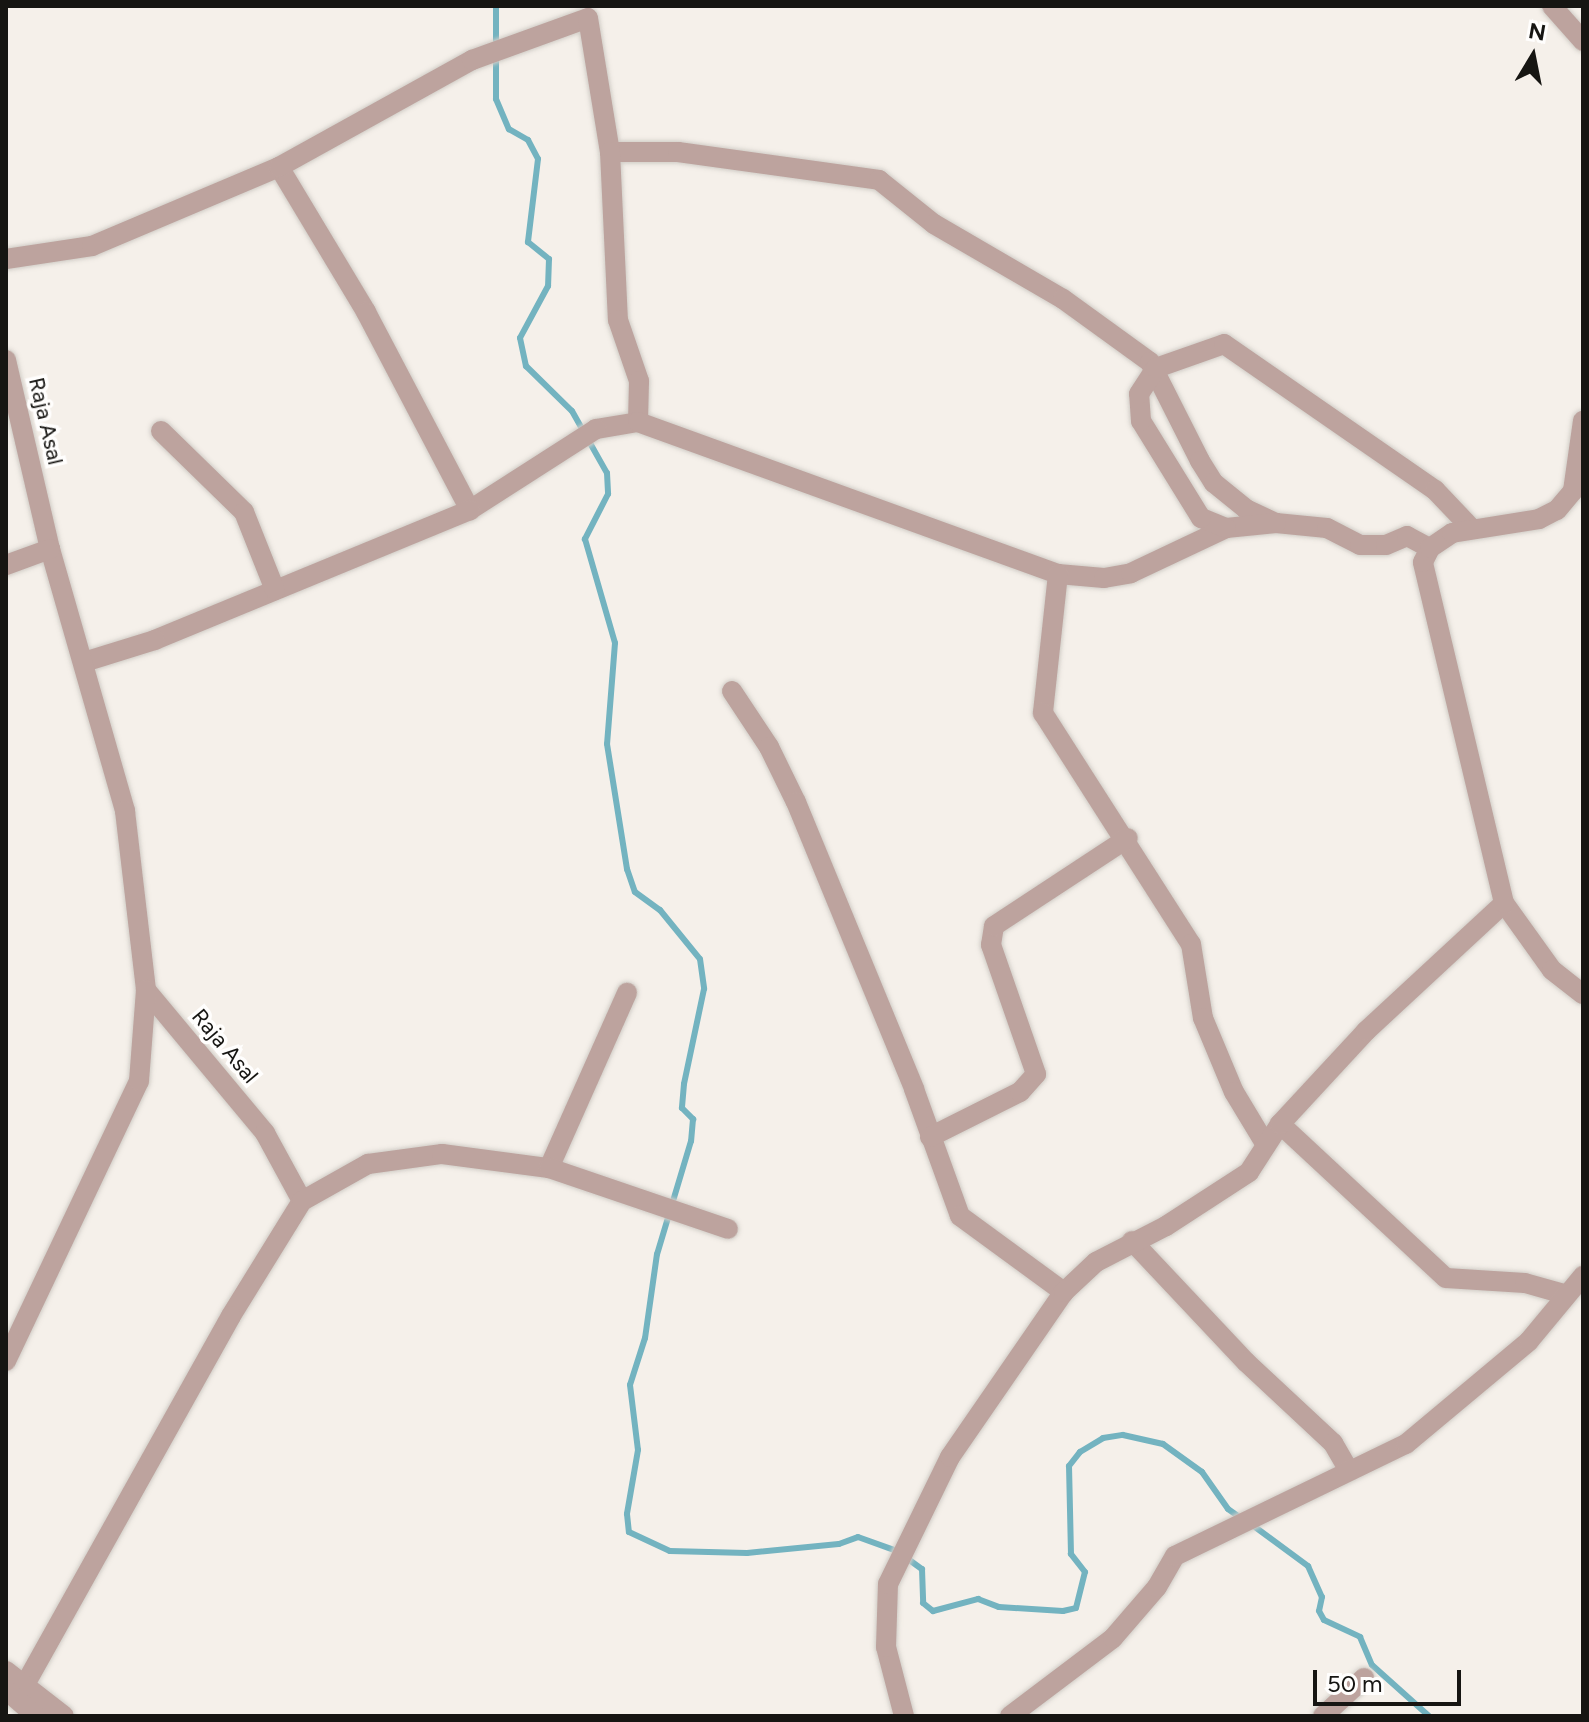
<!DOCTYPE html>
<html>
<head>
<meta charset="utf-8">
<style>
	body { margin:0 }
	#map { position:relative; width:1589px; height:1722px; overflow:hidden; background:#f5f0ea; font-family:Figtree,sans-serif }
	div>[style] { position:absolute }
	.stream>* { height:6px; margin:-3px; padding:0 3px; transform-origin:3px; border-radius:3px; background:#73b3c0 }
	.roads { filter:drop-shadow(0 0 2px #d1cdc7) drop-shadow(0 0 2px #d1cdc7) }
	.street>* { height:20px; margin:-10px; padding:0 10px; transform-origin:10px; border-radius:10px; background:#bda39e }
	span { translate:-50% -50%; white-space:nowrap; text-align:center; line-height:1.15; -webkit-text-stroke:7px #fffefd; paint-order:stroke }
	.street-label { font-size:22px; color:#161512 }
	.frame { position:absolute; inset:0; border:8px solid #161512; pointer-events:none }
	.north { position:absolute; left:1493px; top:16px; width:80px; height:80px; -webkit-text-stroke:6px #fffefd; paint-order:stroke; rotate:10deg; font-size:22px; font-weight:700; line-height:32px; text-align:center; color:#161512 }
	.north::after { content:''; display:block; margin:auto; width:28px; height:36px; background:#161512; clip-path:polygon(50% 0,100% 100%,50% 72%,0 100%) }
	.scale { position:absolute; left:1313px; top:1670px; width:148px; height:36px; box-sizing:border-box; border:4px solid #161512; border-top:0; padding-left:10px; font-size:24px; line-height:28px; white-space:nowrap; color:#161512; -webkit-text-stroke:6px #fffefd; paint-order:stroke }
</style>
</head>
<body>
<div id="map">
	<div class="stream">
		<div style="left:496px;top:6px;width:93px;rotate:90deg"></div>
		<div style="left:496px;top:99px;width:33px;rotate:67deg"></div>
		<div style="left:509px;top:129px;width:22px;rotate:30deg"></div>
		<div style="left:528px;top:140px;width:21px;rotate:62deg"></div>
		<div style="left:538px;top:159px;width:84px;rotate:96.9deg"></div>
		<div style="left:528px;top:242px;width:27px;rotate:39deg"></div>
		<div style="left:549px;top:259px;width:27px;rotate:92deg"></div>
		<div style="left:548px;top:286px;width:59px;rotate:118.3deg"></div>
		<div style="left:520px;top:338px;width:29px;rotate:78deg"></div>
		<div style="left:526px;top:366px;width:64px;rotate:44.4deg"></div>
		<div style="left:572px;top:411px;width:71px;rotate:60.6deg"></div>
		<div style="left:607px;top:473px;width:21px;rotate:87deg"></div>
		<div style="left:608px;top:494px;width:51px;rotate:117.1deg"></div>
		<div style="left:585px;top:539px;width:108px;rotate:73.9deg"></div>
		<div style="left:615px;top:643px;width:101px;rotate:94.5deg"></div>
		<div style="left:607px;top:744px;width:127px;rotate:80.9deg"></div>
		<div style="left:627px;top:869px;width:24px;rotate:71deg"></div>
		<div style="left:635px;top:892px;width:31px;rotate:36deg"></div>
		<div style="left:660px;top:910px;width:63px;rotate:50.8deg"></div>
		<div style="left:700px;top:959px;width:30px;rotate:82deg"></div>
		<div style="left:704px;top:989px;width:97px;rotate:101.9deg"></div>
		<div style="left:684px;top:1084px;width:24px;rotate:95deg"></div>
		<div style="left:682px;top:1108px;width:16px;rotate:45deg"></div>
		<div style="left:693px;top:1119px;width:22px;rotate:95deg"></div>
		<div style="left:691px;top:1141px;width:118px;rotate:106.7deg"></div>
		<div style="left:657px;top:1254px;width:85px;rotate:98.1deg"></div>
		<div style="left:645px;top:1338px;width:49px;rotate:107.7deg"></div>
		<div style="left:630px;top:1385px;width:65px;rotate:83deg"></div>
		<div style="left:638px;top:1450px;width:65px;rotate:99.8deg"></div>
		<div style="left:627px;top:1514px;width:18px;rotate:84deg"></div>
		<div style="left:629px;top:1532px;width:45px;rotate:24.9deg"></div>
		<div style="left:670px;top:1551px;width:77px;rotate:1.5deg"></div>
		<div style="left:747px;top:1553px;width:92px;rotate:-5.6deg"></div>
		<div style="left:839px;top:1544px;width:20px;rotate:-20deg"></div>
		<div style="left:858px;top:1537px;width:41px;rotate:19.7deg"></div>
		<div style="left:897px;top:1551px;width:31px;rotate:36deg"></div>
		<div style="left:922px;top:1569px;width:34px;rotate:88deg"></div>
		<div style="left:923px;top:1603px;width:13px;rotate:39deg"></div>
		<div style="left:933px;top:1611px;width:47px;rotate:-14.9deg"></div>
		<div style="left:978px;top:1599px;width:22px;rotate:21deg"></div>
		<div style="left:999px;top:1607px;width:64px;rotate:3.6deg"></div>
		<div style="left:1063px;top:1611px;width:13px;rotate:-13deg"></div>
		<div style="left:1076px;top:1608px;width:37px;rotate:-76deg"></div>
		<div style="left:1085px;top:1572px;width:23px;rotate:-128deg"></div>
		<div style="left:1071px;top:1554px;width:88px;rotate:-91.3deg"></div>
		<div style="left:1069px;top:1466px;width:18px;rotate:-52deg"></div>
		<div style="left:1080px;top:1452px;width:27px;rotate:-31deg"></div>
		<div style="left:1103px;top:1438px;width:20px;rotate:-9deg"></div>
		<div style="left:1123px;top:1435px;width:41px;rotate:12.7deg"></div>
		<div style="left:1163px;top:1444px;width:48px;rotate:35.7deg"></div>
		<div style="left:1202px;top:1472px;width:45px;rotate:54.9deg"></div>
		<div style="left:1228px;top:1509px;width:16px;rotate:35deg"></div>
		<div style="left:1251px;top:1524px;width:71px;rotate:36.4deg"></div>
		<div style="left:1308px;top:1566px;width:34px;rotate:66deg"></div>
		<div style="left:1322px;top:1597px;width:14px;rotate:102deg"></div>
		<div style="left:1319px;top:1611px;width:10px;rotate:61deg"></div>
		<div style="left:1324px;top:1620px;width:40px;rotate:25deg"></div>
		<div style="left:1360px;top:1637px;width:30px;rotate:67deg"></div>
		<div style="left:1372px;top:1665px;width:76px;rotate:41.8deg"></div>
	</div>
	<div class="roads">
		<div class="street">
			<div style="left:1552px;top:6px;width:47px;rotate:48.5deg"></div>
			<div style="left:610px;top:152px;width:68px"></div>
			<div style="left:678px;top:152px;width:203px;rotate:7.9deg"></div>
			<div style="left:879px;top:180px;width:70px;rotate:38.7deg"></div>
			<div style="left:934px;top:224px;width:149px;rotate:30.2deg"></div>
			<div style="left:1063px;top:299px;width:107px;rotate:35.9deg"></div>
			<div style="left:1150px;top:362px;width:111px;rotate:63.2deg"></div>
			<div style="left:1200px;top:461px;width:26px;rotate:58deg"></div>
			<div style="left:1214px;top:483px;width:41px;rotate:39.1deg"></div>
			<div style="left:1246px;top:509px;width:33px;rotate:25deg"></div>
			<div style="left:1276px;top:523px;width:51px;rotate:5.6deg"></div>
			<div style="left:1327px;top:528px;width:37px;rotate:27deg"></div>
			<div style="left:1360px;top:545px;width:26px"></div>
			<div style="left:1386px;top:545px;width:23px;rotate:-23deg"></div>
			<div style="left:1407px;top:536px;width:26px;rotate:28deg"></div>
			<div style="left:279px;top:167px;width:169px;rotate:59deg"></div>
			<div style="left:366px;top:312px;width:224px;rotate:62.3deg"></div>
			<div style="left:6px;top:259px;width:87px;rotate:-8.6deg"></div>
			<div style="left:92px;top:246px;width:203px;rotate:-22.9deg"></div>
			<div style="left:279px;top:167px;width:221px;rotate:-29deg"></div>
			<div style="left:472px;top:60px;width:123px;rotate:-19.9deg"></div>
			<div style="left:588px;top:18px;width:136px;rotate:80.7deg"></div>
			<div style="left:610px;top:152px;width:168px;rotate:87.3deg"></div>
			<div style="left:618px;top:320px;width:65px;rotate:71deg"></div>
			<div style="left:639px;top:381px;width:41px;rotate:91.4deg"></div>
			<div style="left:638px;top:422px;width:43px;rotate:170.5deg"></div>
			<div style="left:596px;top:429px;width:150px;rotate:147.3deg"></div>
			<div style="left:470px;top:510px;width:341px;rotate:157.6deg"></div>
			<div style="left:155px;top:640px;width:74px;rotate:162.8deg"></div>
			<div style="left:6px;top:360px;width:194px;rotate:76.9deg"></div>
			<div style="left:50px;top:549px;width:273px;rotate:74deg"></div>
			<div style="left:125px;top:811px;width:180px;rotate:83.3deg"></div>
			<div style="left:146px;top:990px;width:186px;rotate:50.2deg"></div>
			<div style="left:265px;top:1133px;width:77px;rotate:61.4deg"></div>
			<div style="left:302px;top:1201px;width:135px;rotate:121.7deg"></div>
			<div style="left:231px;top:1316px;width:435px;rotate:119.2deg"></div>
			<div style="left:638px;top:422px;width:447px;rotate:19.9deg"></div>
			<div style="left:1058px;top:574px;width:46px;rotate:5deg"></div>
			<div style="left:1104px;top:578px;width:27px;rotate:-10deg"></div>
			<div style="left:1131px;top:573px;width:105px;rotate:-25.3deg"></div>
			<div style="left:161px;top:431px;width:116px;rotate:44.3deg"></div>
			<div style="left:244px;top:512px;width:84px;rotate:68.3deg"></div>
			<div style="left:1276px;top:523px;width:50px;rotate:174.3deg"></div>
			<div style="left:1226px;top:528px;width:27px;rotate:-158deg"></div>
			<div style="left:1201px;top:518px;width:114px;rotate:-121.7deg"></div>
			<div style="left:1141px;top:421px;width:27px;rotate:-94deg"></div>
			<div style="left:1139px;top:394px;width:31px;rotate:-57deg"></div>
			<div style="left:1156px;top:368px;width:72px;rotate:-19.4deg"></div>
			<div style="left:1224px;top:344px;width:257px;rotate:34.7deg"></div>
			<div style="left:1435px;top:490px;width:52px;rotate:46.5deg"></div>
			<div style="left:6px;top:565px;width:47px;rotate:-20deg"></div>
			<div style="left:1058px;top:574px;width:140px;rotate:96.2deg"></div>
			<div style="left:1043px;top:713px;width:274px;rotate:57.4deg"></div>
			<div style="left:1191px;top:944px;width:75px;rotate:80.8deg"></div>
			<div style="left:1203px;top:1018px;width:80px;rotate:67.3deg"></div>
			<div style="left:1234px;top:1092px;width:62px;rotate:58.9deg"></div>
			<div style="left:732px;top:691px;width:67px;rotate:56.5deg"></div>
			<div style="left:769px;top:747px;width:61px;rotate:63.9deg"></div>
			<div style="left:796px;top:802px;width:310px;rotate:67.6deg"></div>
			<div style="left:914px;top:1089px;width:135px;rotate:70.1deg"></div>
			<div style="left:960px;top:1216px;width:129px;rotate:36.2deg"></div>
			<div style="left:1504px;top:903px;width:82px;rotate:54.4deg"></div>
			<div style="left:1552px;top:970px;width:39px;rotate:38deg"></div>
			<div style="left:1280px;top:1124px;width:226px;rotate:42.9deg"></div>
			<div style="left:1446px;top:1278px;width:79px;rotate:3.6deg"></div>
			<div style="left:1525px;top:1283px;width:41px;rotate:15.8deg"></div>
			<div style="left:930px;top:1137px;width:101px;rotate:-26.6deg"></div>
			<div style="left:1020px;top:1092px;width:24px;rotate:-48deg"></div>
			<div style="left:1036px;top:1074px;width:137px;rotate:-109.2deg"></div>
			<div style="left:991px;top:945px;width:19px;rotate:-81deg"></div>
			<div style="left:994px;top:926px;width:160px;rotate:-33.3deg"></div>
			<div style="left:549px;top:1168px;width:192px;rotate:-66deg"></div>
			<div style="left:302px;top:1201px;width:76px;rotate:-29.3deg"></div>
			<div style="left:368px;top:1164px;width:75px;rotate:-7.7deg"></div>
			<div style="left:442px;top:1154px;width:108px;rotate:7.5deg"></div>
			<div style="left:549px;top:1168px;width:189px;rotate:18.8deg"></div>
			<div style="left:1132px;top:1241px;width:166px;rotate:46.7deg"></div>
			<div style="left:1246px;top:1362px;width:119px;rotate:43deg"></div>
			<div style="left:1333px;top:1443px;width:32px;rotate:60deg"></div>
			<div style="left:6px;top:1361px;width:310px;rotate:-64.6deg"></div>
			<div style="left:139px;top:1081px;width:91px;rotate:-85.6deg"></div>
			<div style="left:6px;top:1671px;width:73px;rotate:37.8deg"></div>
			<div style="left:6px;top:1690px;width:40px;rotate:41deg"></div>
			<div style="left:904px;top:1716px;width:71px;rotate:-104.6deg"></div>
			<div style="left:886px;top:1647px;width:63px;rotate:-88.2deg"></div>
			<div style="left:888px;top:1584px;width:141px;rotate:-64deg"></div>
			<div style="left:950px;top:1457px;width:201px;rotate:-55.4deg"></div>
			<div style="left:1064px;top:1292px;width:44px;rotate:-43.2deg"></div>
			<div style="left:1096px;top:1262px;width:79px;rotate:-27.2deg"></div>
			<div style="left:1166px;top:1226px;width:99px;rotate:-33deg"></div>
			<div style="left:1249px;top:1172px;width:57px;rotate:-57.1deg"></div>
			<div style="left:1280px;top:1124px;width:127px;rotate:-47.2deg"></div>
			<div style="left:1366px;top:1031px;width:188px;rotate:-42.8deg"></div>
			<div style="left:1504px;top:903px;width:350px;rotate:-103.4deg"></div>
			<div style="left:1423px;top:562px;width:16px;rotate:-63deg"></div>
			<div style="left:1430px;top:548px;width:27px;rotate:-34deg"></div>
			<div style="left:1452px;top:533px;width:88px;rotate:-9.1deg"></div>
			<div style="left:1539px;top:519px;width:20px;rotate:-27deg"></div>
			<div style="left:1557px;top:510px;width:25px;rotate:-50deg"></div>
			<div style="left:1573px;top:491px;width:71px;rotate:-81.9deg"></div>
			<div style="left:1010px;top:1716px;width:129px;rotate:-37.1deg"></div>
			<div style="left:1113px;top:1638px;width:67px;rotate:-49.2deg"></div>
			<div style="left:1157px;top:1587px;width:36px;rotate:-60deg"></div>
			<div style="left:1175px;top:1556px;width:257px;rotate:-25.9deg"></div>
			<div style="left:1406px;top:1444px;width:160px;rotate:-39.9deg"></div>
			<div style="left:1529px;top:1341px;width:85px;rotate:-50.3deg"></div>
			<div style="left:1323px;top:1716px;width:56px;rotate:-42.8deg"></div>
		</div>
	</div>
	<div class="street-label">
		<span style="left:46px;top:421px;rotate:77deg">Raja Asal</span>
		<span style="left:225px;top:1046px;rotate:50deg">Raja Asal</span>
	</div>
	<div class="frame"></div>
	<div class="north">N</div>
	<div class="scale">50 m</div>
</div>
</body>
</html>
